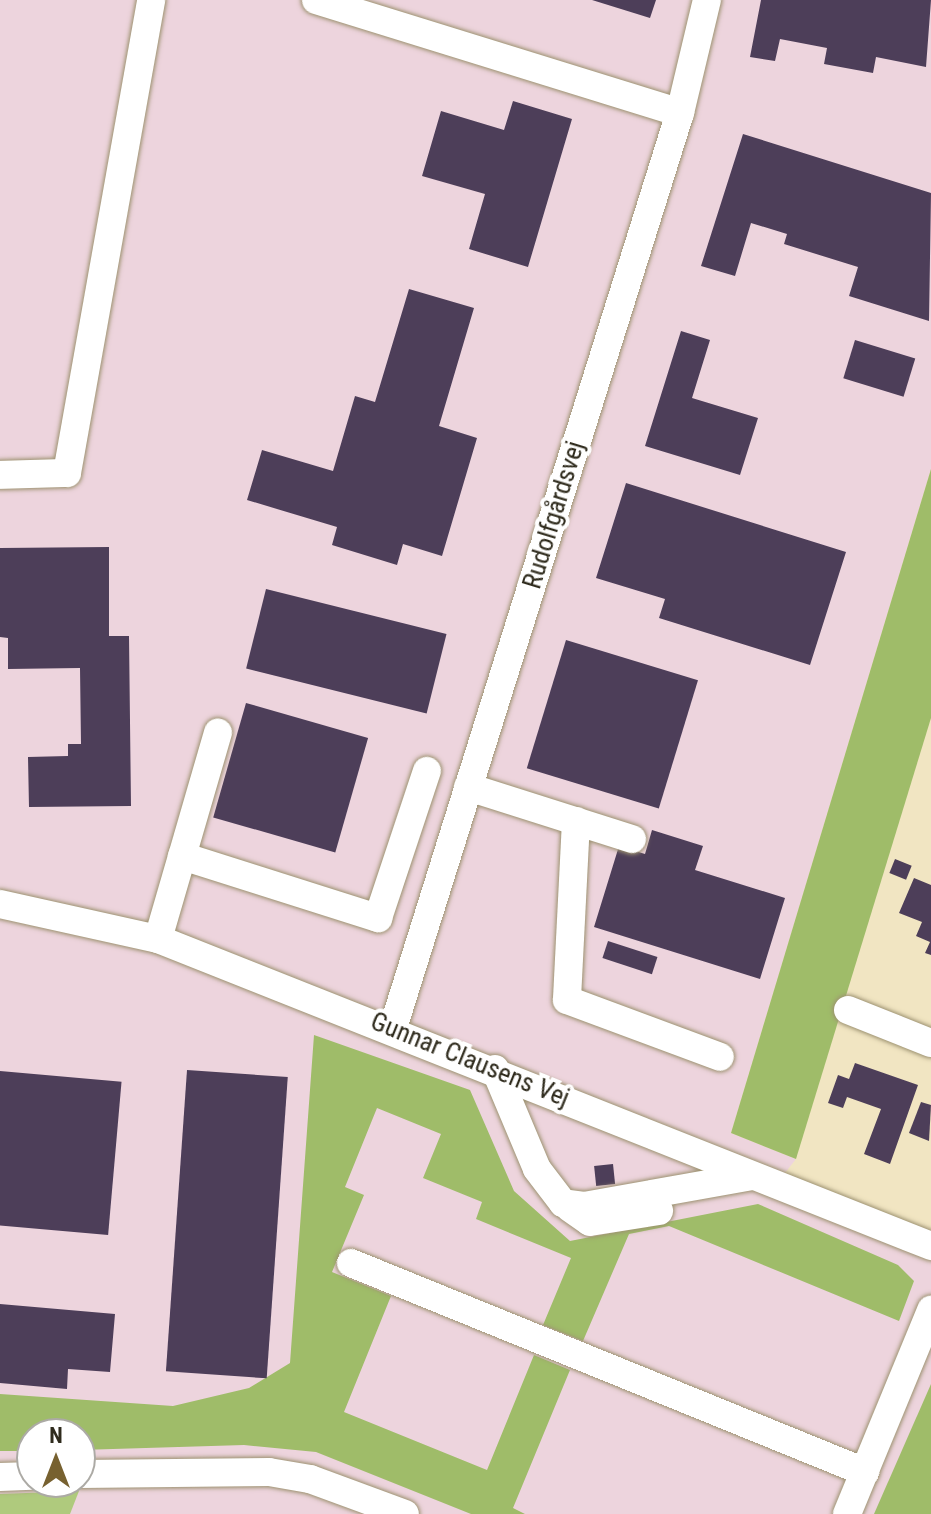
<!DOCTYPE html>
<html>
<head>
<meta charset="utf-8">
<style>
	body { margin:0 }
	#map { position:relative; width:931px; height:1514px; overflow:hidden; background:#f1e5c2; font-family:"Roboto Condensed",sans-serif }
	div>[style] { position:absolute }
	.industrial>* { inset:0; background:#edd4dd }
	.green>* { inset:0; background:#afca7d }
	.forest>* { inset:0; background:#9fbc69 }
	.building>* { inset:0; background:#4d3e59; transform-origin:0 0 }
	.roads { filter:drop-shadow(0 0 2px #9d9271) drop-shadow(0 0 2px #9d9271) }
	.minor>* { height:28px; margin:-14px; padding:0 14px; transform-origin:14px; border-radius:14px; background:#fff }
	span { translate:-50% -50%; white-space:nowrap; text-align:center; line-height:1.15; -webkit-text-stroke:8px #fff; paint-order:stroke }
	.street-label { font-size:26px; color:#2f2b1d }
	.north { position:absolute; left:16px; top:1418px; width:80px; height:80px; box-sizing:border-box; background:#fff; border:2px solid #acaaa5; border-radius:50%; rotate:0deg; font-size:22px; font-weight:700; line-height:32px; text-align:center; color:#2f2b1d }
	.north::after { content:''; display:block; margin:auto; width:28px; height:36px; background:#776130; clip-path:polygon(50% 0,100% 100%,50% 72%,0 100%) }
</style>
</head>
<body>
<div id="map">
	<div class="industrial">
		<div style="clip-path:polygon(evenodd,0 0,931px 0,931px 469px,731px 1133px,796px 1159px,777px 1183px,931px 1246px,931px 1514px,0 1514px,0 0,32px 1434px,80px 1434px,80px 1482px,32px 1482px,32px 1434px)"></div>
	</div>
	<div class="green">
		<div style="clip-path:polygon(79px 1491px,70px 1514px,0 1514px,0 1494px)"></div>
	</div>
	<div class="forest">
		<div style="clip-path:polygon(931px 469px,931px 718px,796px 1159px,731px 1133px)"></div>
		<div style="clip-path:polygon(314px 1035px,470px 1090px,514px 1191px,570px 1241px,758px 1204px,898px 1265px,914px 1281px,899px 1321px,669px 1226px,629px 1234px,583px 1341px,543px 1325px,571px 1258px,476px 1219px,482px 1202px,423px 1178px,441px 1134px,377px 1108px,345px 1187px,364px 1195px,332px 1272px,391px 1296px,344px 1412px,487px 1470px,534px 1355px,570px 1370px,513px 1508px,525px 1514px,471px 1514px,316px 1452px,244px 1445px,80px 1450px,80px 1434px,32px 1434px,32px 1451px,0 1451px,0 1394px,173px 1406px,249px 1388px,290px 1363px)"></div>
		<div style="clip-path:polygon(931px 1384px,931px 1514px,874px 1514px)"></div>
	</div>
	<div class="building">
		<div style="clip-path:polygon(592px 0,656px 0,650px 18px)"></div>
		<div style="clip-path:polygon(761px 0,931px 0,926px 67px,876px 57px,873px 73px,824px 64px,827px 48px,780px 39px,775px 61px,750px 57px)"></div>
		<div style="clip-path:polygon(513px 101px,572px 119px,528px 267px,469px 249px,485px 194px,422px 176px,441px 111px,504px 130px)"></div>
		<div style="clip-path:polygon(743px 134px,931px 193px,929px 321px,849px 296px,858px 267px,784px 244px,787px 234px,751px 223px,735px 276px,701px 266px)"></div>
		<div style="clip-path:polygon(409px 289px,474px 308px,439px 426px,477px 438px,442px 556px,403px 544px,397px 565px,332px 545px,337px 527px,247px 500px,262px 450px,333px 471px,355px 396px,375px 402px)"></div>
		<div style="clip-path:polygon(681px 331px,710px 340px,692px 398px,758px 418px,740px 475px,645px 446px)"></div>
		<div style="left:855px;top:340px;width:63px;height:40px;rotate:17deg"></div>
		<div style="clip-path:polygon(626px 483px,846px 552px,810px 665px,659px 618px,665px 599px,596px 578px)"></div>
		<div style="clip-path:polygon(109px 547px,109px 636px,129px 636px,131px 806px,29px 807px,28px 757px,68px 756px,68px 744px,81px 744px,80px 668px,8px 669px,8px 638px,0 637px,0 548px)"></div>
		<div style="left:266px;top:589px;width:186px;height:82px;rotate:14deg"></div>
		<div style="left:566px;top:640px;width:138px;height:134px;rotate:17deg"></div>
		<div style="left:246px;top:703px;width:127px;height:119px;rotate:16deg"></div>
		<div style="clip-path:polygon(652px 830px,703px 846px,695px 870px,785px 898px,760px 979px,594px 927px,619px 846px,645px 854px)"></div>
		<div style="left:895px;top:859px;width:18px;height:15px;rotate:22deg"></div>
		<div style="clip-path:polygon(914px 878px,931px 885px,931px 955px,925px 953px,930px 942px,916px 936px,922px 922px,899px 913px)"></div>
		<div style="left:608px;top:941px;width:52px;height:18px;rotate:18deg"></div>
		<div style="clip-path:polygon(855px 1063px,918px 1085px,890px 1164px,864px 1154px,881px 1109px,847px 1097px,843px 1108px,828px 1103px,838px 1075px,849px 1079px)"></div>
		<div style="left:187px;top:1070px;width:101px;height:302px;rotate:4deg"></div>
		<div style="left:0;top:1071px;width:122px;height:154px;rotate:5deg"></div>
		<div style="clip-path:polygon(921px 1102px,931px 1105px,929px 1141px,909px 1133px)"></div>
		<div style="left:613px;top:1164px;width:20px;height:19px;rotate:84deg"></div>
		<div style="clip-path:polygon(0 1304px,115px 1314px,110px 1372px,68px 1369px,67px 1389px,0 1383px)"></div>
	</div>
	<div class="roads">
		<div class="minor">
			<div style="left:316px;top:0;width:381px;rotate:17.2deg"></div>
			<div style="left:0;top:475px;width:67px;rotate:-1.7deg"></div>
			<div style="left:67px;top:473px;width:480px;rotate:-79.9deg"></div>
			<div style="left:468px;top:787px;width:172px;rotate:17.6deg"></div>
			<div style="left:576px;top:821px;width:179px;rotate:92.9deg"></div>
			<div style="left:567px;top:1000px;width:163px;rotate:20.4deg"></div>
			<div style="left:182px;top:856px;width:206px;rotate:17.6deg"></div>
			<div style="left:378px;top:918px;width:155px;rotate:-71.6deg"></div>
			<div style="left:0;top:904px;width:162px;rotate:12.5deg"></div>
			<div style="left:158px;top:939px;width:832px;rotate:21.66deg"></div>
			<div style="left:158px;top:939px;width:215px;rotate:-73.8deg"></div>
			<div style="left:848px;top:1010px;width:89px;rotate:21.7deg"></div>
			<div style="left:393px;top:1028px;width:959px;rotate:-72.59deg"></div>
			<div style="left:680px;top:113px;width:116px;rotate:-76.6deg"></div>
			<div style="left:495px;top:1069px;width:108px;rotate:67.2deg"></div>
			<div style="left:537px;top:1169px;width:43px;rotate:52.6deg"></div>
			<div style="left:563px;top:1203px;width:21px;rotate:8deg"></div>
			<div style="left:584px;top:1206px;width:171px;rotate:-10.1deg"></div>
			<div style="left:570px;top:1208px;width:24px;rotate:35deg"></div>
			<div style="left:590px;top:1222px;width:70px;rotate:-9.1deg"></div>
			<div style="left:351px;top:1263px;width:555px;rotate:22.13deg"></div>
			<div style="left:80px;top:1474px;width:189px;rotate:-0.6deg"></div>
			<div style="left:269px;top:1472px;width:42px;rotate:9.7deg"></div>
			<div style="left:310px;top:1479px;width:101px;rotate:20.2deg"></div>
			<div style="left:0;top:1477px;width:32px;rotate:-2deg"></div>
			<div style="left:847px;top:1514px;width:221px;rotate:-67.6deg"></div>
		</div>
	</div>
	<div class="street-label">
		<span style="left:554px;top:515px;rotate:-73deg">Rudolfgårdsvej</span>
		<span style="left:470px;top:1060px;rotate:22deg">Gunnar Clausens Vej</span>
	</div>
	<div class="north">N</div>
</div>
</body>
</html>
